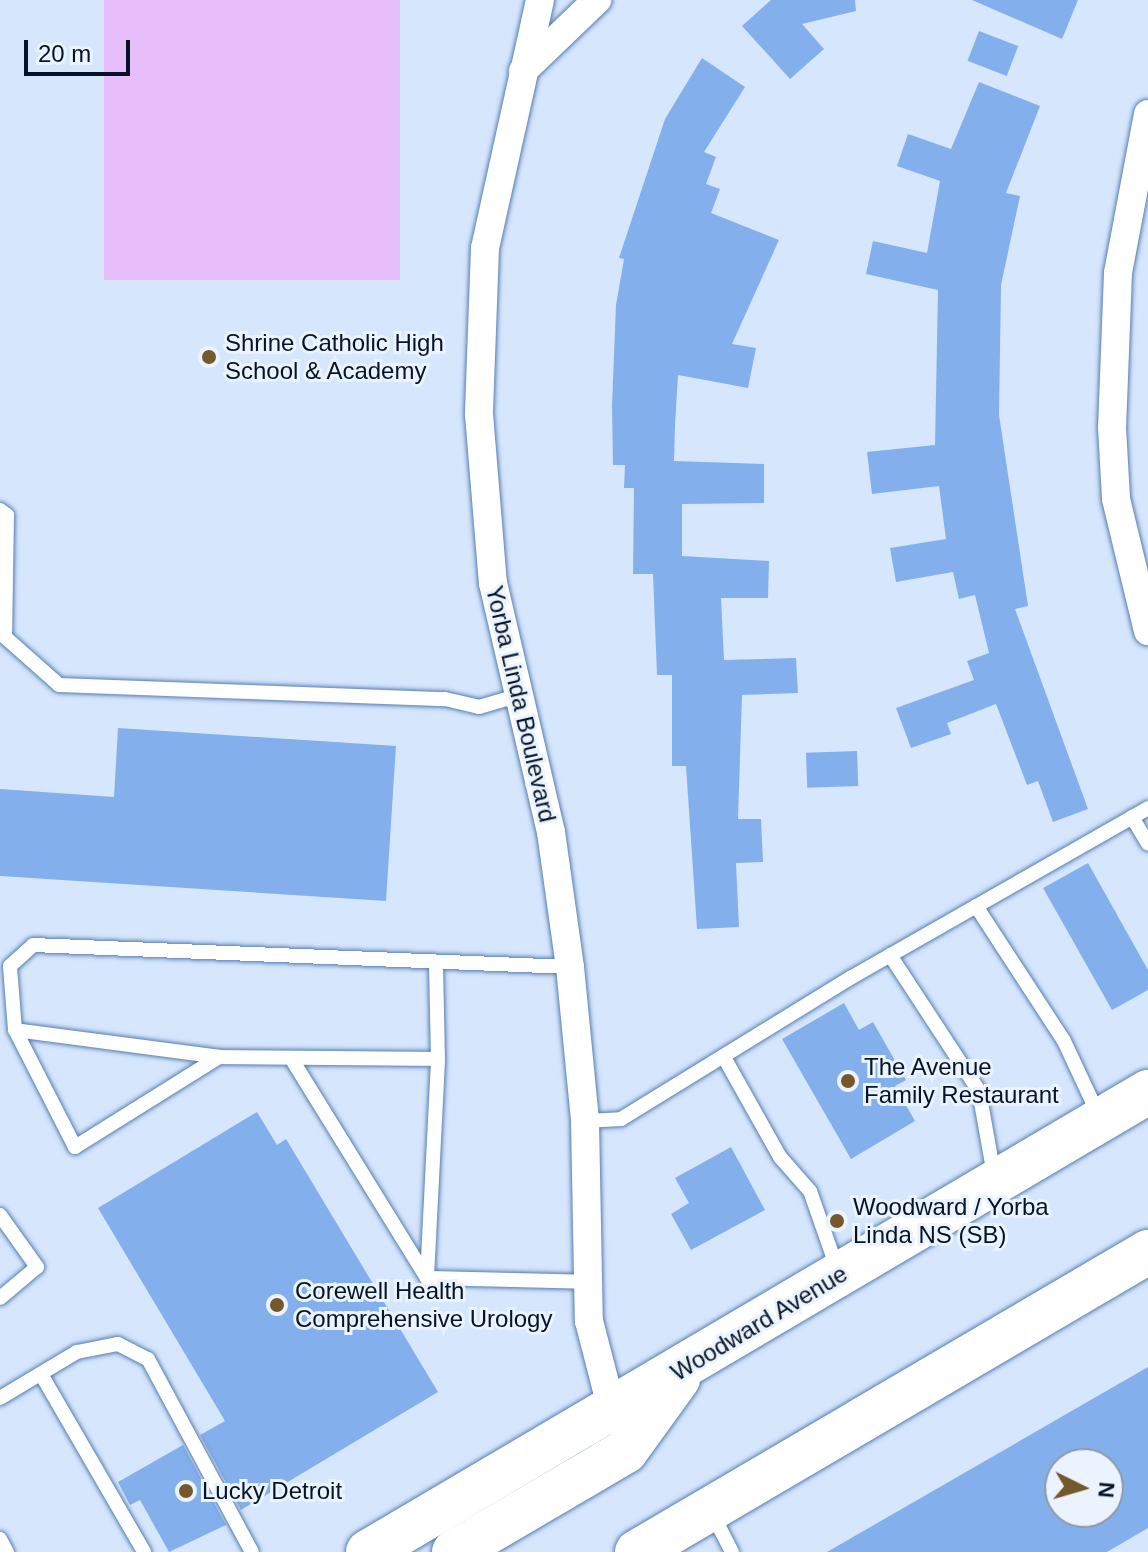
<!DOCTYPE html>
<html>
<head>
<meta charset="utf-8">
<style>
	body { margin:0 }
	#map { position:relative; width:1148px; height:1552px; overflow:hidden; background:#d5e6fd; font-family:Helvetica,sans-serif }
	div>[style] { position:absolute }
	.green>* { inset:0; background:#e8befa; transform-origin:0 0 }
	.building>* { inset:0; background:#83b0ec; transform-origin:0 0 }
	.roads { filter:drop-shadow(0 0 2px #567eb1) drop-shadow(0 0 2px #567eb1) }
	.service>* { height:14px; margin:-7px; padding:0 7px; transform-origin:7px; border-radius:7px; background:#fff }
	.minor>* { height:28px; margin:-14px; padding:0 14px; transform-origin:14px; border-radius:14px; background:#fff }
	.primary>* { height:44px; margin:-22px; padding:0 22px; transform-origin:22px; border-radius:22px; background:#fff }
	.dots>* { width:22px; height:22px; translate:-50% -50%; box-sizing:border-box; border:4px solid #eaf3fe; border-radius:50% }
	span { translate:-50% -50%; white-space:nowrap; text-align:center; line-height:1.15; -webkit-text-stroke:6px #eaf3fe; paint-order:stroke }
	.poi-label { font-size:24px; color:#051428 }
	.left { translate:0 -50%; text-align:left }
	.street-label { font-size:24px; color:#051428 }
	.north { position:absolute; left:1044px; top:1448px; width:80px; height:80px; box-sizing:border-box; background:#eaf3fe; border:2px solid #8e9aa8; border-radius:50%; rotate:95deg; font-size:22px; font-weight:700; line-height:32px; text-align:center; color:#051428 }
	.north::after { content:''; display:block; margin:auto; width:28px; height:36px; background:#75582c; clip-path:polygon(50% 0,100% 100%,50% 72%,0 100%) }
	.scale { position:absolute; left:24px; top:40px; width:106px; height:36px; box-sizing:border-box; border:4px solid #051428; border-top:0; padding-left:10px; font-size:24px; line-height:28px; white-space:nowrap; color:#051428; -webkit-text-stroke:6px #eaf3fe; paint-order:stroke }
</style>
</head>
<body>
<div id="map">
	<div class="green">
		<div style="left:104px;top:0;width:296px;height:280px"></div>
	</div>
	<div class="building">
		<div style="clip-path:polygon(771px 0,855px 0,856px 11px,802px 24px,824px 49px,790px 79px,742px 26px)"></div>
		<div style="clip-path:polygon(972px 0,1078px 0,1062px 39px)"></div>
		<div style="left:979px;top:31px;width:42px;height:32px;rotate:21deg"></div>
		<div style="clip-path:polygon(702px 58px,745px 87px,704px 152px,716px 157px,706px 184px,720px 189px,711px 213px,779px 240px,732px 344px,756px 348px,748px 388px,678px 375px,675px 425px,674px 461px,764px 464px,764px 503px,682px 504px,682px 556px,769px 561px,768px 598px,721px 598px,724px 660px,796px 658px,798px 693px,742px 695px,738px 819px,761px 819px,763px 862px,736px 863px,739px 927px,697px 929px,686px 766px,672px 766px,672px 675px,657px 675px,653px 574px,633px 574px,634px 488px,624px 488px,625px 465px,613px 465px,612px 406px,616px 305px,624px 259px,619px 258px,665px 119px)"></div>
		<div style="clip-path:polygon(979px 82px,1040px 106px,1006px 193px,1020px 196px,1001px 285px,999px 415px,1028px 606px,1015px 609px,1088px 809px,1053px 822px,1038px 781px,1027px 785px,996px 704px,947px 723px,951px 734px,911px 748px,896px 708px,974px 680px,967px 661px,989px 653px,975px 595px,959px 599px,953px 572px,896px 582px,890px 548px,946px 539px,939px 486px,872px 494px,867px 452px,935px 445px,938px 290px,866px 274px,873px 241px,927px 253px,940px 181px,897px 166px,908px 134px,951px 149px)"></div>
		<div style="clip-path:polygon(118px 728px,396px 746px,386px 901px,0 876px,0 789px,114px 797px)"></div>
		<div style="left:857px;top:751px;width:35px;height:51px;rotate:88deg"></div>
		<div style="clip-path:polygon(1088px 863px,1148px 970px,1148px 990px,1112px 1010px,1043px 888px)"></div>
		<div style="clip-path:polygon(844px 1003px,859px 1030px,873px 1022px,906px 1080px,895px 1086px,915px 1121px,851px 1159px,782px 1039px)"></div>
		<div style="clip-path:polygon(257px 1112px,277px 1145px,286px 1139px,438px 1392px,241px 1510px,200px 1435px,225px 1421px,98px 1208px)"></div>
		<div style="clip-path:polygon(731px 1147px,765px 1210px,691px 1250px,671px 1214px,689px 1203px,675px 1178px)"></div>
		<div style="clip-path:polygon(evenodd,1148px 1367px,1148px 1528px,1107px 1552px,827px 1552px,1148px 1367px,1060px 1464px,1108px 1464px,1108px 1512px,1060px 1512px,1060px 1464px)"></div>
		<div style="clip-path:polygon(183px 1445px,226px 1525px,169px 1552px,140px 1500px,130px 1505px,118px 1482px)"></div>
	</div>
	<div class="roads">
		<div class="service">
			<div style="left:0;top:510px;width:9px;rotate:36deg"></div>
			<div style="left:7px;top:515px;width:122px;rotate:90.9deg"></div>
			<div style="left:5px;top:637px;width:72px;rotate:41.6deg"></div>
			<div style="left:59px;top:685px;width:386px;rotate:2.1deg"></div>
			<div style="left:445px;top:699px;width:35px;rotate:13deg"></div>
			<div style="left:479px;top:707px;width:43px;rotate:-16.3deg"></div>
			<div style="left:1132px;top:817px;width:31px;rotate:59deg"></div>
			<div style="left:976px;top:906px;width:161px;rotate:56.9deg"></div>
			<div style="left:1064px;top:1041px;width:83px;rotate:65deg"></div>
			<div style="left:890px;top:955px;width:163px;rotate:56.8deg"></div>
			<div style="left:979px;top:1091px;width:85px;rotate:79.9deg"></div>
			<div style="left:436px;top:965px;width:94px;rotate:88.8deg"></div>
			<div style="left:438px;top:1059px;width:219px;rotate:-179.5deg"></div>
			<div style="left:219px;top:1057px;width:170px;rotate:148deg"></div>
			<div style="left:75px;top:1147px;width:131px;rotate:-117.1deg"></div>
			<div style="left:15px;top:1030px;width:64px;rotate:-94.5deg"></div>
			<div style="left:10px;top:966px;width:31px;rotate:-42deg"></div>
			<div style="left:33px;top:945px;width:537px;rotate:2.35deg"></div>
			<div style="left:15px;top:1030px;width:206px;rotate:7.5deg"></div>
			<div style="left:291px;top:1058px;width:259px;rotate:58.3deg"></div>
			<div style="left:427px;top:1278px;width:219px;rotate:-87.1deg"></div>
			<div style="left:725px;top:1059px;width:112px;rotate:60.7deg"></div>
			<div style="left:780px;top:1157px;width:45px;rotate:48.6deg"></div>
			<div style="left:810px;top:1191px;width:82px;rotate:70.7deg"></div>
			<div style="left:585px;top:1121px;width:36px;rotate:-3deg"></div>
			<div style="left:621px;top:1119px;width:271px;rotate:-31.6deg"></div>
			<div style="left:852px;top:977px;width:341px;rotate:-29.7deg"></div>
			<div style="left:0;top:1215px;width:64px;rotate:54.6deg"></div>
			<div style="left:37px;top:1267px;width:48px;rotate:140deg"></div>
			<div style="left:427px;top:1278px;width:161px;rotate:1.4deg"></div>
			<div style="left:41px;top:1374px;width:206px;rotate:59.9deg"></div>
			<div style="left:0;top:1398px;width:90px;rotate:-30.9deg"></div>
			<div style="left:77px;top:1352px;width:42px;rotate:-11deg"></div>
			<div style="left:118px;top:1344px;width:34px;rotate:27deg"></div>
			<div style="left:148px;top:1359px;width:219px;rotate:61.7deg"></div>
			<div style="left:712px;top:1513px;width:44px;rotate:62.9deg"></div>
			<div style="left:0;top:1539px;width:15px;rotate:62deg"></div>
		</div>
		<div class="minor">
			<div style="left:540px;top:0;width:254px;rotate:102.5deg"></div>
			<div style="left:485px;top:248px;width:166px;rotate:92.1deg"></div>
			<div style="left:479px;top:414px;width:170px;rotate:85.3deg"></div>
			<div style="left:493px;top:583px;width:256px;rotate:76.9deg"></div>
			<div style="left:551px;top:832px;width:136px;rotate:82deg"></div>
			<div style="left:570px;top:967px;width:155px;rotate:84.4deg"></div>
			<div style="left:585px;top:1121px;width:200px;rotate:88.9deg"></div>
			<div style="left:589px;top:1321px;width:92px;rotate:75.5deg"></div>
			<div style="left:523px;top:71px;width:103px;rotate:-43.8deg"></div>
			<div style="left:1148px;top:114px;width:162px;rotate:100.7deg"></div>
			<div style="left:1118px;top:273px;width:154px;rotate:92.2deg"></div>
			<div style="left:1112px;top:427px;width:72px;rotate:86.8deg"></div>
			<div style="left:1116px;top:499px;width:136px;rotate:76.4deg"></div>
		</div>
		<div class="primary">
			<div style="left:368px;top:1552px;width:906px;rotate:-30.53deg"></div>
			<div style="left:454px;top:1552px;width:199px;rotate:-30.4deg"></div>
			<div style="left:626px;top:1451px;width:89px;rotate:-54.2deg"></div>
			<div style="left:637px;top:1552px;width:593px;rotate:-30.42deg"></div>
		</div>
	</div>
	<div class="dots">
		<div style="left:209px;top:357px;background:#75582c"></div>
		<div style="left:848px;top:1081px;background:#75582c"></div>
		<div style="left:837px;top:1221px;background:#75582c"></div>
		<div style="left:277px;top:1305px;background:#75582c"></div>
		<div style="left:186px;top:1491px;background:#75582c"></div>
	</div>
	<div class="poi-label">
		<span class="left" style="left:225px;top:357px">Shrine Catholic High<br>School &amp; Academy</span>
		<span class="left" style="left:864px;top:1081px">The Avenue<br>Family Restaurant</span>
		<span class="left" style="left:853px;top:1221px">Woodward / Yorba<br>Linda NS (SB)</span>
		<span class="left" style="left:295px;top:1305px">Corewell Health<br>Comprehensive Urology</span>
		<span class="left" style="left:202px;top:1491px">Lucky Detroit</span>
	</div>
	<div class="street-label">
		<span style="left:521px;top:704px;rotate:77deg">Yorba Linda Boulevard</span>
		<span style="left:759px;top:1323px;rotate:-31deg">Woodward Avenue</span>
	</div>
	<div class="north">N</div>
	<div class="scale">20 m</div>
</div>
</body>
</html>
